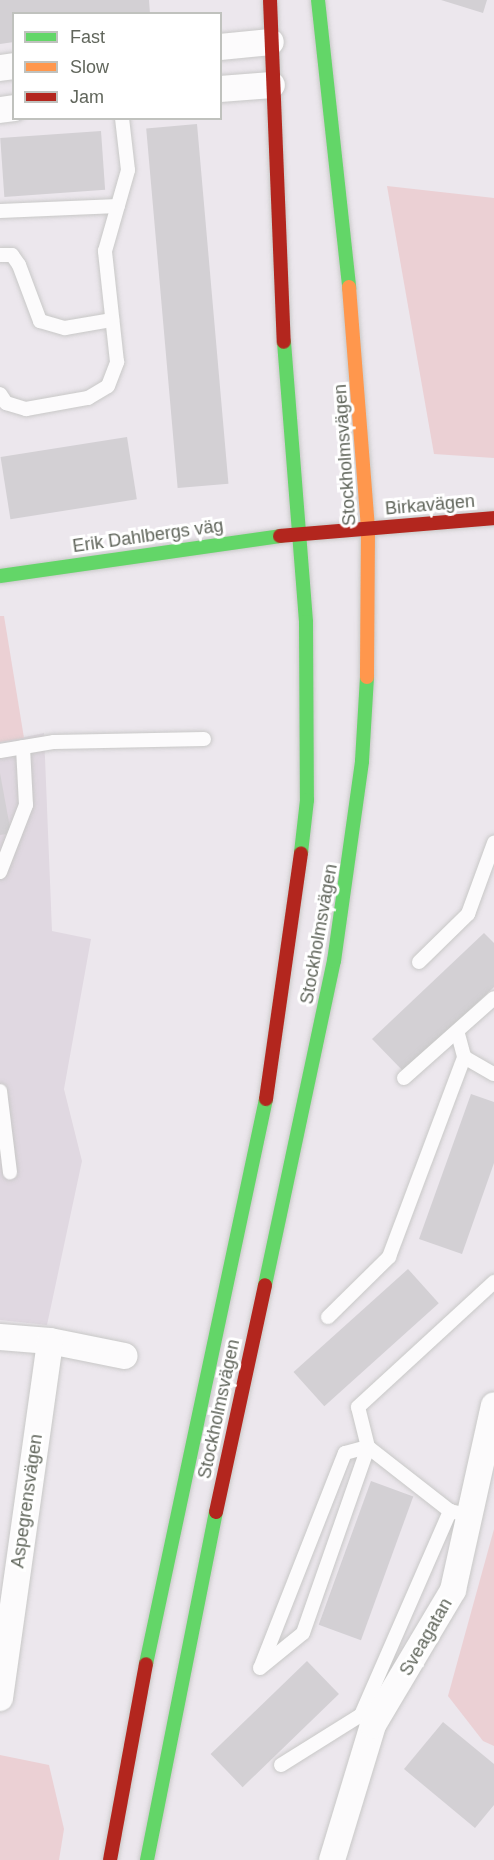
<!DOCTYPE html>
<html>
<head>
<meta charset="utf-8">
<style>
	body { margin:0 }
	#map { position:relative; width:494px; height:1860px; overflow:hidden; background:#ece7ed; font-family:Arial,sans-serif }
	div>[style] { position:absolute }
	.education>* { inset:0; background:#e0d8e1 }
	.green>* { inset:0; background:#ebd0d4 }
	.building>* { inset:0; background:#d3d0d4; transform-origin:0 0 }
	.roads { filter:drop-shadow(0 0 2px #c8c8c7) drop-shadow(0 0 2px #c8c8c7) }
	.lane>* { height:14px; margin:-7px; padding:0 7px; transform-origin:7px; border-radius:7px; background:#fcfbfc }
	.street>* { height:26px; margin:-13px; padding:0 13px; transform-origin:13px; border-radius:13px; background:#fcfbfc }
	.fast>* { height:14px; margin:-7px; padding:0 7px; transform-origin:7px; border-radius:7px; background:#63d668 }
	.slow>* { height:14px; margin:-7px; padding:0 7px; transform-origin:7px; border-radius:7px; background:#ff974d }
	.jam>* { height:14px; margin:-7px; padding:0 7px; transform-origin:7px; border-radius:7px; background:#b3261e }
	span { translate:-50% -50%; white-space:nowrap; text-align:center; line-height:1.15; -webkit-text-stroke:6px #fff; paint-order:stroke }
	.street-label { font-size:18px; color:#61665c }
	.legend { position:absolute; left:12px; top:12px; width:210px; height:108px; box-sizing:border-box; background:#fff; border:2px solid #c0c2be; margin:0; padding:8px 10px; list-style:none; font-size:18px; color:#61665c }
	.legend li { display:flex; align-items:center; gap:12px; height:30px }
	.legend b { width:30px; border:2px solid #c0c2be }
</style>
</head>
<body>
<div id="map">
	<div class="education">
		<div style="clip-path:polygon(44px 733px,52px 931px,91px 939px,64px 1089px,82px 1161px,47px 1325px,0 1320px,0 742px)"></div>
	</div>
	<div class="green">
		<div style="clip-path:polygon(387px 186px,494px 198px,494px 458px,434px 454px)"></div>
		<div style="clip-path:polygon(0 616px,4px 616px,24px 738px,0 742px)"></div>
		<div style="clip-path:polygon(494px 1529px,494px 1746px,483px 1741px,448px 1696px)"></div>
		<div style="clip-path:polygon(0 1755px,49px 1765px,64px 1829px,59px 1860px,0 1860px)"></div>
	</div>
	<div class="building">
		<div style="clip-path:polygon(0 0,149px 0,150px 14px,14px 14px,14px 42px,0 44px)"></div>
		<div style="clip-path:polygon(441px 0,487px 0,483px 13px)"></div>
		<div style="left:197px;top:124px;width:361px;height:51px;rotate:85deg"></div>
		<div style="left:101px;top:131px;width:59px;height:101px;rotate:86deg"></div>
		<div style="left:127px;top:437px;width:63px;height:128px;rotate:81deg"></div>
		<div style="clip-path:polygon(0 773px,11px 833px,0 835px)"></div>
		<div style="clip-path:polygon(484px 933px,494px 943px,494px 987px,404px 1072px,372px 1039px)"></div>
		<div style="clip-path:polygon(471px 1094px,494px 1102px,494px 1163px,462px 1254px,419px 1239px)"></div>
		<div style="left:408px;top:1269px;width:46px;height:154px;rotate:48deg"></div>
		<div style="left:371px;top:1481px;width:45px;height:153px;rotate:20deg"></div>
		<div style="left:307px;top:1661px;width:46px;height:134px;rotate:46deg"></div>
		<div style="clip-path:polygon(443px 1722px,494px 1764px,494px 1805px,475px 1828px,404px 1769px)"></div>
	</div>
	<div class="roads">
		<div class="lane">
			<div style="left:0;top:211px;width:118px;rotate:-2.4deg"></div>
			<div style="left:0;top:255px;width:12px"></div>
			<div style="left:12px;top:255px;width:12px;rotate:55deg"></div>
			<div style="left:19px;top:265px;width:60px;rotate:69.4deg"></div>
			<div style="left:40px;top:321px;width:26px;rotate:16deg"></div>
			<div style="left:65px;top:328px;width:48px;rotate:-9.7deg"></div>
			<div style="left:0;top:394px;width:11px;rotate:56deg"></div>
			<div style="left:6px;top:403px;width:21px;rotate:17deg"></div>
			<div style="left:26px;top:409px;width:63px;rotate:-10.1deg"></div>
			<div style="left:88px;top:398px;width:23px;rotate:-31deg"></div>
			<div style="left:108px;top:386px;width:26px;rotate:-69deg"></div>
			<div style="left:117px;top:362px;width:112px;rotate:-96.2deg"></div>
			<div style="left:105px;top:251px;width:84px;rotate:-74.1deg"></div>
			<div style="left:128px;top:170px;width:52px;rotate:-96.6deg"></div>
			<div style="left:0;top:751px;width:55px;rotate:-9.5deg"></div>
			<div style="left:54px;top:742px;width:150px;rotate:-1.1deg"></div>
			<div style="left:0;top:872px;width:72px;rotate:-68.8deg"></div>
			<div style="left:26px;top:805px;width:58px;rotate:-93deg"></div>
			<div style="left:419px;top:962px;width:69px;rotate:-44.4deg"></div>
			<div style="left:468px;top:914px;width:76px;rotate:-69.9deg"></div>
			<div style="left:458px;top:1034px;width:24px;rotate:75deg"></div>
			<div style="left:464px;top:1057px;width:34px;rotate:30deg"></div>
			<div style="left:404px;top:1078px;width:120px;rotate:-41.6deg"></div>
			<div style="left:0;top:1091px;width:82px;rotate:83deg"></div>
			<div style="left:328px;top:1317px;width:86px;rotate:-44.5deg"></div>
			<div style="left:389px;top:1257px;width:214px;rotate:-69.4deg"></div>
			<div style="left:261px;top:1666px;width:229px;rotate:-68.5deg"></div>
			<div style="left:345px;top:1453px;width:24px;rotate:-15deg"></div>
			<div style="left:368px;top:1447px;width:104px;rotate:38deg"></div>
			<div style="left:450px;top:1511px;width:22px;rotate:13deg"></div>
			<div style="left:260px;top:1668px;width:55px;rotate:-39.1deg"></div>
			<div style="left:303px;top:1633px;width:197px;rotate:-70.7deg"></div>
			<div style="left:368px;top:1447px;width:41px;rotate:-104deg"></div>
			<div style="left:358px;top:1407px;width:185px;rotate:-42.6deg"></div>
			<div style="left:281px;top:1765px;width:94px;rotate:-32deg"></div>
			<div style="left:361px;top:1715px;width:223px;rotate:-66.4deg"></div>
		</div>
		<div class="street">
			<div style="left:220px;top:47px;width:51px;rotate:-5.6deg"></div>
			<div style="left:0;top:68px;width:14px;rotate:-8deg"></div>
			<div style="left:220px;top:89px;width:52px;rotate:-4.4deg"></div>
			<div style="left:0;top:110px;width:14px;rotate:-8deg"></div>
			<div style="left:0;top:1337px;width:50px;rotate:4.6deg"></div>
			<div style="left:50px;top:1341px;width:76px;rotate:11.3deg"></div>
			<div style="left:0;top:1698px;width:360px;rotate:-82deg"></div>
			<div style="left:332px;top:1860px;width:141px;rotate:-73.1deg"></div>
			<div style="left:373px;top:1725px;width:157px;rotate:-59.3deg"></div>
			<div style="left:453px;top:1590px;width:189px;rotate:-77.5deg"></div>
		</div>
		<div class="fast">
			<div style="left:318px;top:0;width:289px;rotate:83.8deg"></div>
			<div style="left:284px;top:342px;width:281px;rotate:85.5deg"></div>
			<div style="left:306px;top:622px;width:178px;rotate:89.7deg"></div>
			<div style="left:307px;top:800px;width:53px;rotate:96.5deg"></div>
			<div style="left:0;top:576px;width:283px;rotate:-8.1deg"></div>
			<div style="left:265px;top:1285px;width:331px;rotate:-78deg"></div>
			<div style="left:334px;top:961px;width:202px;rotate:-82deg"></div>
			<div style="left:362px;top:761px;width:84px;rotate:-86.6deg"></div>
			<div style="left:146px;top:1664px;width:578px;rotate:-78.01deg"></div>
			<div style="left:147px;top:1860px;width:355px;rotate:-78.8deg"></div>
		</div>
		<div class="slow">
			<div style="left:349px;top:287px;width:243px;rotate:85.5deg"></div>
			<div style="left:368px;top:529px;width:148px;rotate:90.4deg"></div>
		</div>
		<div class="jam">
			<div style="left:270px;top:0;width:342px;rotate:87.7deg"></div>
			<div style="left:280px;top:536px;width:215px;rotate:-4.8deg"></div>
			<div style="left:266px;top:1099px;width:248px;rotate:-81.9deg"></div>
			<div style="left:216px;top:1512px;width:232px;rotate:-77.8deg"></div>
			<div style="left:110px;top:1860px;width:199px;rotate:-79.6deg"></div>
		</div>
	</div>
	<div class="street-label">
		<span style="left:345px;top:455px;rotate:-94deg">Stockholmsvägen</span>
		<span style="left:430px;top:505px;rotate:-5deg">Birkavägen</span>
		<span style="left:148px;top:536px;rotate:-8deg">Erik Dahlbergs väg</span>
		<span style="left:319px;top:934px;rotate:-80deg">Stockholmsvägen</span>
		<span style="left:219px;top:1409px;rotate:-78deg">Stockholmsvägen</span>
		<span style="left:27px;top:1501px;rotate:-82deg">Aspegrensvägen</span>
		<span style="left:426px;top:1637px;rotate:-60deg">Sveagatan</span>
	</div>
	<ul class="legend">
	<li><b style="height:8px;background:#63d668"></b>Fast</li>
	<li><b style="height:8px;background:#ff974d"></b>Slow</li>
	<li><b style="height:8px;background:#b3261e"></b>Jam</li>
	</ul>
</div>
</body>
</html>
